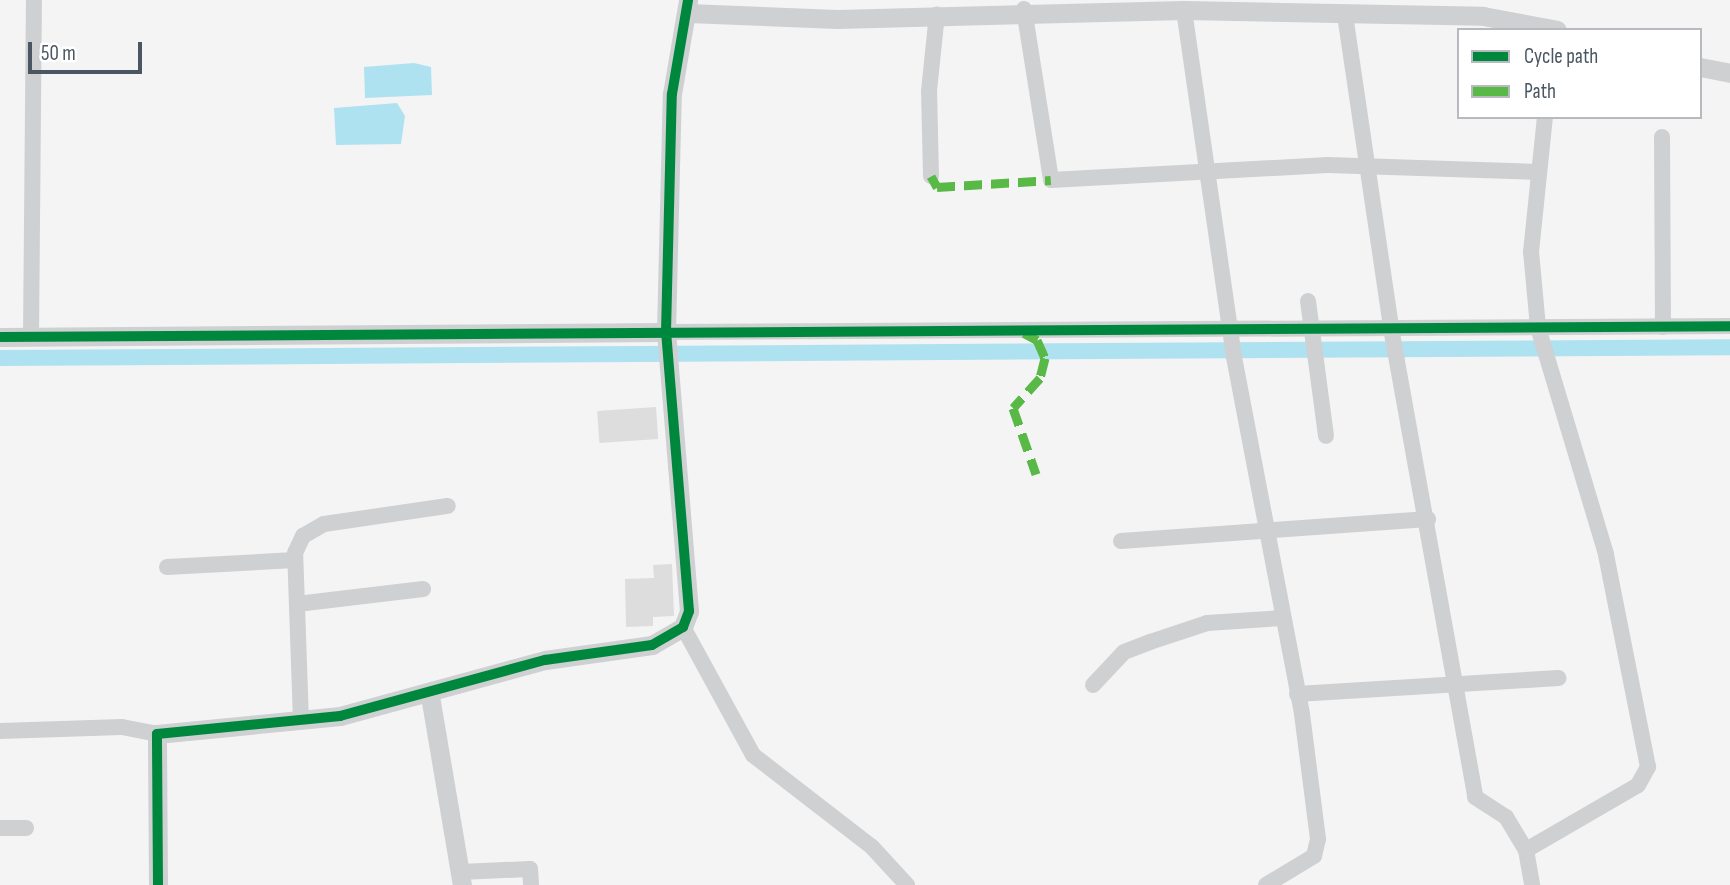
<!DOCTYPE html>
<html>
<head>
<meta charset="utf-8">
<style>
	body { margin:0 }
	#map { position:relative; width:1730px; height:885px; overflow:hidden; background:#f4f4f4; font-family:"Sofia Sans Condensed",sans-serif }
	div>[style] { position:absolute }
	.water>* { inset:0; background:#aee2f0 }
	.canal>* { height:16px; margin:-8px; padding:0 8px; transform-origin:8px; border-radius:8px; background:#aee2f0 }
	.building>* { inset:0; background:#ddddde; transform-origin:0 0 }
	.minor>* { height:16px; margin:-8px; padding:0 8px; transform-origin:8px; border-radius:8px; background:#ced0d2 }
	.tertiary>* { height:19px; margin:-9.5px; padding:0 9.5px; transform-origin:9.5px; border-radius:9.5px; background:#ced0d2 }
	.quiet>* { height:9px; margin-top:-4.5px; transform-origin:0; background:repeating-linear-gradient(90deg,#58b947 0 18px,transparent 0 27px) }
	.cycleway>* { height:10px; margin:-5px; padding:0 5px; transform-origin:5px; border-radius:5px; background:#00873e }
	span { translate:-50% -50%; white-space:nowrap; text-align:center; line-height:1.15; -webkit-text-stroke:5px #fff; paint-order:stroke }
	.legend { position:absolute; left:1457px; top:28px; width:245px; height:91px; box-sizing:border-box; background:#fff; border:2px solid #b7bbc0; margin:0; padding:9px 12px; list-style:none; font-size:21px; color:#4a5661 }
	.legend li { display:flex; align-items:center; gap:14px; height:35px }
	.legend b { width:35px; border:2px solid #b7bbc0 }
	.scale { position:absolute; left:28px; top:42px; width:114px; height:32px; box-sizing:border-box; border:4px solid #4a5661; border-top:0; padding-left:9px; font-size:21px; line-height:24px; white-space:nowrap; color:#4a5661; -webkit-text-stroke:5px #fff; paint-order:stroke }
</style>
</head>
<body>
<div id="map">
	<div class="water">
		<div style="clip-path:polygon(414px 63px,431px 67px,432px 95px,365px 98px,364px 67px)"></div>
		<div style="clip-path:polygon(397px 103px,405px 116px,401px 144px,336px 145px,334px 108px)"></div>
	</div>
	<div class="canal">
		<div style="left:0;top:358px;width:1730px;rotate:-0.36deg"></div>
	</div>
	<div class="building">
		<div style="left:656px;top:407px;width:32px;height:59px;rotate:86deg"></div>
		<div style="clip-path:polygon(672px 564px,674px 616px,653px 617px,653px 626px,626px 627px,625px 579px,654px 578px,653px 565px)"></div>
	</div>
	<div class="minor">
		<div style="left:1024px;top:9px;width:173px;rotate:81deg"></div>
		<div style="left:1051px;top:180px;width:277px;rotate:-3.1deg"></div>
		<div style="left:1328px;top:165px;width:210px;rotate:1.9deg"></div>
		<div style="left:1184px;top:10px;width:351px;rotate:81.8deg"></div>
		<div style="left:1234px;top:357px;width:363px;rotate:79.2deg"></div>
		<div style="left:1302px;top:714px;width:126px;rotate:82.7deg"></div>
		<div style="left:1318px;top:839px;width:17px;rotate:103deg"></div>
		<div style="left:1314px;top:856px;width:56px;rotate:148.9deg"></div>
		<div style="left:1345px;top:15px;width:316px;rotate:81.6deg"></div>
		<div style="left:1391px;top:328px;width:476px;rotate:79.8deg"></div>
		<div style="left:1475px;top:797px;width:37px;rotate:33deg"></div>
		<div style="left:1506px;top:817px;width:39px;rotate:59deg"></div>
		<div style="left:1526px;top:850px;width:36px;rotate:80deg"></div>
		<div style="left:1662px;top:137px;width:190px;rotate:89.7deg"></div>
		<div style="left:931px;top:176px;width:85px;rotate:-91.3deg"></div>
		<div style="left:929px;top:91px;width:77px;rotate:-84.1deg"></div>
		<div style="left:1308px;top:301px;width:136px;rotate:82.4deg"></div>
		<div style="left:666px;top:332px;width:1064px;rotate:-0.32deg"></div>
		<div style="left:31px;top:337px;width:337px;rotate:-89.5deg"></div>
		<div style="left:1121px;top:541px;width:308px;rotate:-4.1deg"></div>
		<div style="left:167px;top:567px;width:128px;rotate:-3.1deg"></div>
		<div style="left:297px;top:604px;width:127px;rotate:-6.8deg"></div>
		<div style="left:683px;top:627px;width:146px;rotate:61.3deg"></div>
		<div style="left:753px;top:755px;width:150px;rotate:37.7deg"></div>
		<div style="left:872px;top:847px;width:52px;rotate:47.4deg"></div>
		<div style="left:1093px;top:685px;width:45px;rotate:-46.8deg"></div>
		<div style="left:1124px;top:652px;width:28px;rotate:-21deg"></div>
		<div style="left:1150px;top:642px;width:60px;rotate:-18.4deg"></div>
		<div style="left:1207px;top:623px;width:75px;rotate:-3.8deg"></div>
		<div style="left:1297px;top:694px;width:262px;rotate:-3.5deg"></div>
		<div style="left:301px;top:721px;width:168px;rotate:-92deg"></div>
		<div style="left:295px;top:553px;width:19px;rotate:-65deg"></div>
		<div style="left:303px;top:536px;width:24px;rotate:-30deg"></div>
		<div style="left:324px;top:524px;width:125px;rotate:-8.3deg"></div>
		<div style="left:0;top:731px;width:122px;rotate:-1.9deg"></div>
		<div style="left:122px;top:727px;width:36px;rotate:11deg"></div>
		<div style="left:0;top:828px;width:26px"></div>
		<div style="left:1526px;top:850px;width:129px;rotate:-30.1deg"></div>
		<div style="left:1638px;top:785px;width:21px;rotate:-61deg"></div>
		<div style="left:1648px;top:767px;width:217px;rotate:-101.2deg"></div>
		<div style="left:1606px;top:554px;width:237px;rotate:-106.7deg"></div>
		<div style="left:1538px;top:327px;width:75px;rotate:-95.3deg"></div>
		<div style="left:1531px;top:252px;width:136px;rotate:-84.1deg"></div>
		<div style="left:460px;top:872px;width:70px;rotate:-2.5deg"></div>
		<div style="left:530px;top:869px;width:16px;rotate:86deg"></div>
	</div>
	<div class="tertiary">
		<div style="left:688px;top:13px;width:149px;rotate:2.3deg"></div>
		<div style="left:837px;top:19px;width:347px;rotate:-1.5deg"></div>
		<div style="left:1184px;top:10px;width:299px;rotate:1.1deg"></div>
		<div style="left:1483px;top:16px;width:75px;rotate:10.7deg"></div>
		<div style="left:1700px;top:67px;width:31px;rotate:11deg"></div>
		<div style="left:0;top:337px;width:666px;rotate:-0.43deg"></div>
		<div style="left:430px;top:696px;width:192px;rotate:80.4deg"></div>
		<div style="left:158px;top:885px;width:151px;rotate:-90.4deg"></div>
		<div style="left:157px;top:734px;width:184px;rotate:-5.6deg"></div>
		<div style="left:340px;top:716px;width:213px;rotate:-15.3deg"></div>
		<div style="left:545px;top:660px;width:108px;rotate:-8deg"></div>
		<div style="left:652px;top:645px;width:36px;rotate:-30deg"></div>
		<div style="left:683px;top:627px;width:17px;rotate:-69deg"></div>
		<div style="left:689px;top:611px;width:280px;rotate:-94.7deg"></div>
		<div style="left:666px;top:332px;width:238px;rotate:-88.6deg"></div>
		<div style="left:672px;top:94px;width:95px;rotate:-80.3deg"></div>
	</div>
	<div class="quiet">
		<div style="left:931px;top:176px;width:13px;rotate:61deg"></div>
		<div style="left:937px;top:187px;width:114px;rotate:-3.5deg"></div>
		<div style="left:1024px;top:333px;width:15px;rotate:28deg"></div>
		<div style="left:1037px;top:340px;width:20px;rotate:66deg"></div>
		<div style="left:1045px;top:358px;width:21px;rotate:104deg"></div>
		<div style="left:1040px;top:378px;width:40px;rotate:132deg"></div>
		<div style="left:1013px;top:408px;width:70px;rotate:70.8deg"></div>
	</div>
	<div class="cycleway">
		<div style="left:0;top:337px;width:1730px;rotate:-0.36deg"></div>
		<div style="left:158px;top:885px;width:151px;rotate:-90.4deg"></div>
		<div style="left:157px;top:734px;width:184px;rotate:-5.6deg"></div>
		<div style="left:340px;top:716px;width:213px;rotate:-15.3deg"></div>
		<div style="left:545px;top:660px;width:108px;rotate:-8deg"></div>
		<div style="left:652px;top:645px;width:36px;rotate:-30deg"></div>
		<div style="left:683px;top:627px;width:17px;rotate:-69deg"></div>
		<div style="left:689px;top:611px;width:280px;rotate:-94.7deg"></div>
		<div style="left:666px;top:332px;width:238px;rotate:-88.6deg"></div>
		<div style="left:672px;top:94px;width:95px;rotate:-80.3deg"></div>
	</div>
	<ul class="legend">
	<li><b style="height:9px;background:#00873e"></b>Cycle path</li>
	<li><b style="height:9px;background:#58b947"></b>Path</li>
	</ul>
	<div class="scale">50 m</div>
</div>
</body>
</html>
